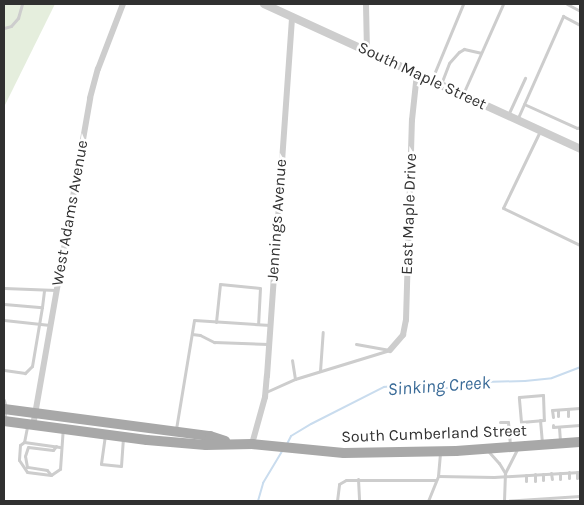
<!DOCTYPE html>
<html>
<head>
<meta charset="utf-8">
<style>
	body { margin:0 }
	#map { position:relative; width:584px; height:505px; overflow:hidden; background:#fff; font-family:Karla,sans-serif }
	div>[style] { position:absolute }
	.green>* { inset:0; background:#e5eedd }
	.stream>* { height:2px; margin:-1px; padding:0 1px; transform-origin:1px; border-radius:1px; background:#c9dcee }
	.service>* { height:3px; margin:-1.5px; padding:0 1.5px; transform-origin:1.5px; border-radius:1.5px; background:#cdcdcd }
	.minor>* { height:6px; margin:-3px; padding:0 3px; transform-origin:3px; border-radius:3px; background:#cdcdcd }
	.tertiary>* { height:8px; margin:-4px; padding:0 4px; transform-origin:4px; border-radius:4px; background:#cdcdcd }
	.primary>* { height:10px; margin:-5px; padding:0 5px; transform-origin:5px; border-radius:5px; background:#a8a8a8 }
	span { translate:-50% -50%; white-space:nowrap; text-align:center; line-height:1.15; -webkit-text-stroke:5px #fff; paint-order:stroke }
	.street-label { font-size:16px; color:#303030 }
	.water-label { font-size:18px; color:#396a97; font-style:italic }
	.frame { position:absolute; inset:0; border:5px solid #303030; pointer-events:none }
</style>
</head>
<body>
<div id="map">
	<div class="green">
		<div style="clip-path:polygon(4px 4px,55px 4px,4px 107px)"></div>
	</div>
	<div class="stream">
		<div style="left:287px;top:444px;width:9px;rotate:-63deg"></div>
		<div style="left:291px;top:436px;width:23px;rotate:-31deg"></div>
		<div style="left:311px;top:424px;width:82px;rotate:-26.9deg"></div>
		<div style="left:384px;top:387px;width:18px;rotate:-6deg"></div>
		<div style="left:402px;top:385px;width:38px;rotate:6deg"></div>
		<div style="left:440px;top:389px;width:45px;rotate:-9deg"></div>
		<div style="left:484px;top:382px;width:41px;rotate:-1.4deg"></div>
		<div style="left:525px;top:381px;width:27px;rotate:-6deg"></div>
		<div style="left:552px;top:378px;width:30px;rotate:-21deg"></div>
		<div style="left:258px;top:501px;width:19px;rotate:-74deg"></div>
		<div style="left:263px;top:483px;width:39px;rotate:-59deg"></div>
	</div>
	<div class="service">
		<div style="left:567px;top:4px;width:15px;rotate:28deg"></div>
		<div style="left:4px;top:28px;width:7px;rotate:-16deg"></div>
		<div style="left:11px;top:26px;width:11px;rotate:-49deg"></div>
		<div style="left:18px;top:18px;width:15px;rotate:-74deg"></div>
		<div style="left:432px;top:79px;width:81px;rotate:-67.5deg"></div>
		<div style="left:441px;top:84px;width:22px;rotate:-69deg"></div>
		<div style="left:449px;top:63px;width:15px;rotate:-48deg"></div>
		<div style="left:459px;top:52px;width:6px;rotate:-31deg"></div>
		<div style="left:464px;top:49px;width:17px;rotate:13deg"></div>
		<div style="left:463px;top:94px;width:98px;rotate:-66deg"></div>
		<div style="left:524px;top:104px;width:58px;rotate:24.4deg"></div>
		<div style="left:577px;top:128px;width:3px;rotate:-18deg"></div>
		<div style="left:508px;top:115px;width:41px;rotate:-65.3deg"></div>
		<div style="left:517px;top:120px;width:114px;rotate:-66.1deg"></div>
		<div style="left:563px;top:16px;width:19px;rotate:28deg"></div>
		<div style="left:540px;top:131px;width:85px;rotate:115.7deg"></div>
		<div style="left:503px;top:208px;width:85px;rotate:25.7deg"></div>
		<div style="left:4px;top:288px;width:52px;rotate:2.2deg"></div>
		<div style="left:4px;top:304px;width:38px;rotate:5deg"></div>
		<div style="left:42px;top:307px;width:60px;rotate:99.6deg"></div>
		<div style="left:32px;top:366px;width:10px;rotate:135deg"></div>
		<div style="left:25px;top:373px;width:21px;rotate:-172deg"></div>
		<div style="left:42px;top:307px;width:17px;rotate:-83deg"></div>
		<div style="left:4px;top:320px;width:46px;rotate:6.2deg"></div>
		<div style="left:216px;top:322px;width:38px;rotate:-84deg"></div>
		<div style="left:220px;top:284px;width:40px;rotate:5.7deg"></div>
		<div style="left:260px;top:288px;width:36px;rotate:93deg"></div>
		<div style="left:192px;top:334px;width:8px;rotate:7deg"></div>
		<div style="left:200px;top:335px;width:16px;rotate:27deg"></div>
		<div style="left:214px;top:342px;width:54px;rotate:2.1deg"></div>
		<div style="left:356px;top:344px;width:34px;rotate:10deg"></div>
		<div style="left:320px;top:371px;width:39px;rotate:-86deg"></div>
		<div style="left:295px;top:379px;width:99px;rotate:-17deg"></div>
		<div style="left:266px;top:392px;width:32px;rotate:-24deg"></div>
		<div style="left:295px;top:379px;width:19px;rotate:-99deg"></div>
		<div style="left:543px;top:395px;width:25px;rotate:88deg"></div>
		<div style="left:544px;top:420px;width:23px;rotate:175deg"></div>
		<div style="left:521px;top:422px;width:25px;rotate:-95deg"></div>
		<div style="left:519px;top:397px;width:24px;rotate:-5deg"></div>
		<div style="left:4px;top:400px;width:9px;rotate:77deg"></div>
		<div style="left:6px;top:409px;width:10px;rotate:101deg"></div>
		<div style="left:568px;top:409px;width:7px;rotate:90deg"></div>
		<div style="left:558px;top:410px;width:6px;rotate:90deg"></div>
		<div style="left:553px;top:417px;width:7px;rotate:-98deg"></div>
		<div style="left:552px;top:410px;width:28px;rotate:-4deg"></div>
		<div style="left:540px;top:420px;width:22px;rotate:85deg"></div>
		<div style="left:500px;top:422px;width:8px"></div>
		<div style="left:508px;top:422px;width:24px;rotate:85deg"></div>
		<div style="left:553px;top:425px;width:2px;rotate:90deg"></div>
		<div style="left:553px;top:427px;width:27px;rotate:-4deg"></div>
		<div style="left:27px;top:427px;width:15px;rotate:101deg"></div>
		<div style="left:24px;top:442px;width:5px;rotate:143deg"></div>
		<div style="left:20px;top:445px;width:15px;rotate:94deg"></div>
		<div style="left:19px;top:460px;width:14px;rotate:56deg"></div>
		<div style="left:27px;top:472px;width:24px;rotate:7deg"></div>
		<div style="left:51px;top:475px;width:11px;rotate:-34deg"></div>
		<div style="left:60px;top:469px;width:39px;rotate:-86deg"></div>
		<div style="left:559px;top:427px;width:14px;rotate:86deg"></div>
		<div style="left:176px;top:429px;width:110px;rotate:-80.6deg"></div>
		<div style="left:194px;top:320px;width:76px;rotate:3.8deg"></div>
		<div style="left:105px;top:435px;width:29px;rotate:98deg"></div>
		<div style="left:101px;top:464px;width:20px;rotate:6deg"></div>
		<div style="left:121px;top:466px;width:28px;rotate:-86deg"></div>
		<div style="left:24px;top:442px;width:36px;rotate:8deg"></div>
		<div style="left:489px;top:452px;width:15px;rotate:48deg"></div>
		<div style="left:499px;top:463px;width:12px;rotate:59deg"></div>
		<div style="left:569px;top:472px;width:6px;rotate:90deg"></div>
		<div style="left:577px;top:472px;width:6px;rotate:90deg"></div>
		<div style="left:551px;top:473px;width:6px;rotate:81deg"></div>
		<div style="left:560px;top:473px;width:6px;rotate:90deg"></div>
		<div style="left:535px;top:474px;width:7px;rotate:90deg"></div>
		<div style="left:543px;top:474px;width:6px;rotate:90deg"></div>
		<div style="left:51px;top:475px;width:6px;rotate:-129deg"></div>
		<div style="left:47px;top:470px;width:20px;rotate:-171deg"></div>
		<div style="left:27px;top:467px;width:11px;rotate:-100deg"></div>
		<div style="left:25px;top:456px;width:9px;rotate:-72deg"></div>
		<div style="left:28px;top:447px;width:25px;rotate:7deg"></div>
		<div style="left:53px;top:450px;width:5px;rotate:-53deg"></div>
		<div style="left:526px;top:475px;width:6px;rotate:90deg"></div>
		<div style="left:438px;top:476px;width:56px;rotate:1deg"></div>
		<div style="left:494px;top:477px;width:86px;rotate:-3.3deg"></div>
		<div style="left:358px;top:479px;width:22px;rotate:87deg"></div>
		<div style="left:337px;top:501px;width:17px;rotate:-83deg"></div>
		<div style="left:339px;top:484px;width:8px;rotate:-30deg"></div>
		<div style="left:346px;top:480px;width:90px"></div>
		<div style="left:428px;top:501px;width:27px;rotate:-68deg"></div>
		<div style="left:438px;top:476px;width:24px;rotate:-85deg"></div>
		<div style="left:504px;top:501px;width:76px;rotate:-3.8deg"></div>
		<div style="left:504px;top:501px;width:28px;rotate:-88deg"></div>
		<div style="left:505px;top:473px;width:28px;rotate:-63deg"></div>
	</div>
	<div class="minor">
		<div style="left:366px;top:4px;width:46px;rotate:88.8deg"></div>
		<div style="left:390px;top:350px;width:20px;rotate:-49deg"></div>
		<div style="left:403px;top:335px;width:15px;rotate:-79deg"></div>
		<div style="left:406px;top:320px;width:200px;rotate:-88.3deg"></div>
		<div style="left:412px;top:120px;width:47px;rotate:-83.9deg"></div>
		<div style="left:33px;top:426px;width:333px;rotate:-80.1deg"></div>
		<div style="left:90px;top:98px;width:30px;rotate:-75deg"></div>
		<div style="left:98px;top:69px;width:70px;rotate:-69deg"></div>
		<div style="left:252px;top:444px;width:49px;rotate:-74.5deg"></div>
		<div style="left:265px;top:397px;width:21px;rotate:-85deg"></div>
		<div style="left:267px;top:376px;width:360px;rotate:-86deg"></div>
	</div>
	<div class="tertiary">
		<div style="left:264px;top:4px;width:348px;rotate:24.6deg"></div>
	</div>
	<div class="primary">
		<div style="left:4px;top:409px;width:208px;rotate:7.5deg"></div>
		<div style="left:210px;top:436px;width:16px;rotate:18deg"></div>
		<div style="left:4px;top:421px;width:144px;rotate:7.6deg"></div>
		<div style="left:147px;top:440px;width:59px;rotate:4.8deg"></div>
		<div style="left:206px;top:445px;width:46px;rotate:-1.2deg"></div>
		<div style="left:252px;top:444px;width:92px;rotate:5.6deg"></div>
		<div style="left:344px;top:453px;width:112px;rotate:-1deg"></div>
		<div style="left:456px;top:451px;width:124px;rotate:-4.2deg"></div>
	</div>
	<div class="street-label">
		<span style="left:422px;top:76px;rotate:25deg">South Maple Street</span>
		<span style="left:70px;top:213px;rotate:-80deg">West Adams Avenue</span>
		<span style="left:409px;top:214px;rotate:-88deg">East Maple Drive</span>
		<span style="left:277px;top:220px;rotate:-86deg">Jennings Avenue</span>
		<span style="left:434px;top:434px;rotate:-2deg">South Cumberland Street</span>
	</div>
	<div class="water-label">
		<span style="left:439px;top:386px;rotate:-4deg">Sinking Creek</span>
	</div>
	<div class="frame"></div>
</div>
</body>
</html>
